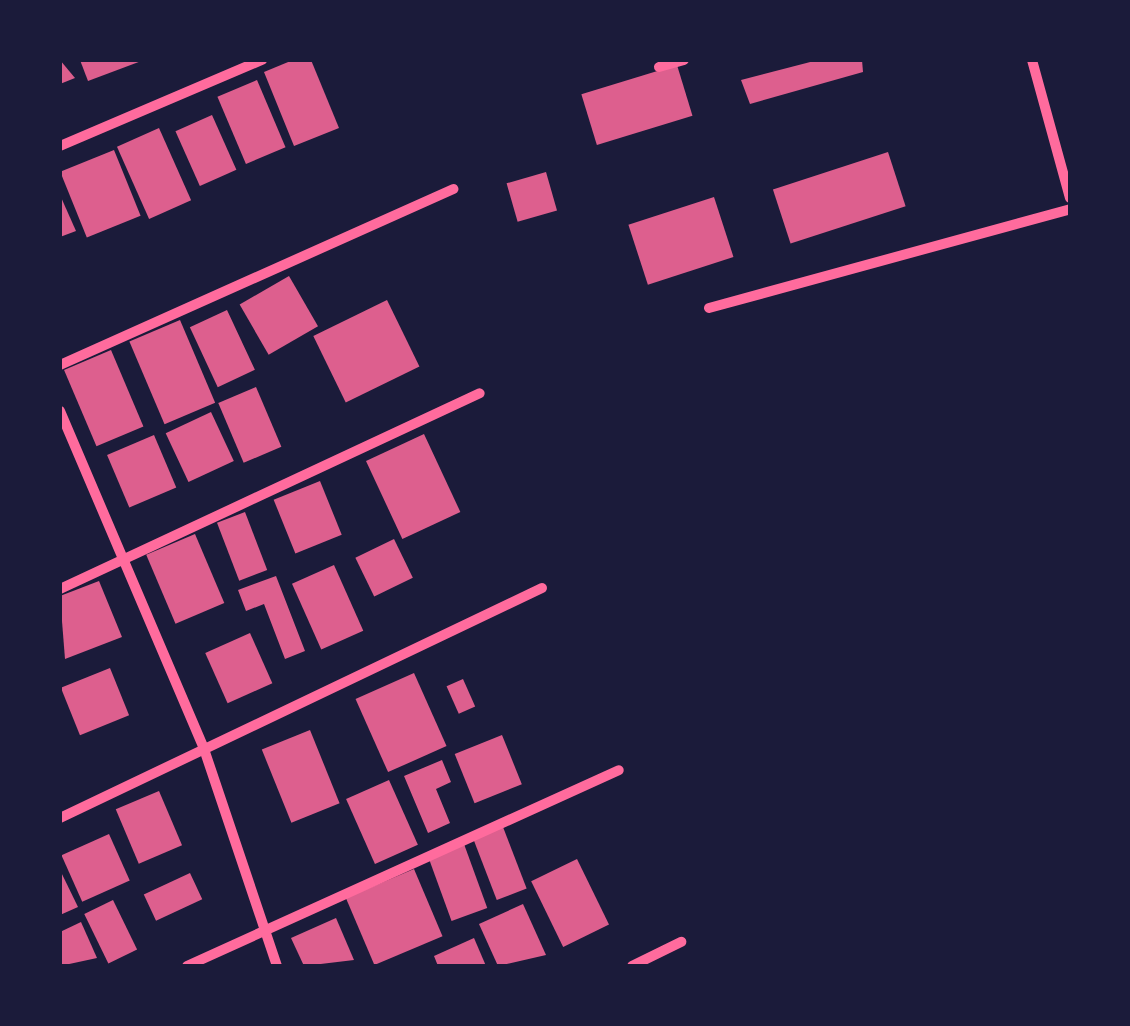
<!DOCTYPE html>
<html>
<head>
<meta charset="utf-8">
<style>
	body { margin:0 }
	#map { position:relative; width:1130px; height:1026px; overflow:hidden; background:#1b1b3a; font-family:"Public Sans",sans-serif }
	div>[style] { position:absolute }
	.building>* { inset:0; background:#dd5f8e; transform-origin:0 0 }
	.minor>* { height:10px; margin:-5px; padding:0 5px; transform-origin:5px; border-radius:5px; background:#ff6b9d }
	span { translate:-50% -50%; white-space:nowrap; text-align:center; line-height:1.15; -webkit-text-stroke:8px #1b1b3a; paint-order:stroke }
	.frame { position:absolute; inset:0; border:62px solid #1b1b3a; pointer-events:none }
</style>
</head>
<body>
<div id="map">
	<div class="building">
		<div style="clip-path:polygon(60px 60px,75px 78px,60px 84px)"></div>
		<div style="clip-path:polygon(80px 60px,144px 60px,88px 81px)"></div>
		<div style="clip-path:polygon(293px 60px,311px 60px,339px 128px,294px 146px,264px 72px)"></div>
		<div style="clip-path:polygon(818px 60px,862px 60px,863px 72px,750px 104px,741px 80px)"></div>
		<div style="left:677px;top:65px;width:53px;height:100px;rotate:73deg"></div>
		<div style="left:257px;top:80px;width:73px;height:43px;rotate:67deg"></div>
		<div style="left:212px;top:115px;width:60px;height:40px;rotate:66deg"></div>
		<div style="left:159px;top:128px;width:79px;height:46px;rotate:66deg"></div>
		<div style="left:114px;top:150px;width:71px;height:58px;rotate:68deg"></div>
		<div style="left:888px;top:152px;width:57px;height:121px;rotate:72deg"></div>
		<div style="left:546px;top:172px;width:40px;height:41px;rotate:74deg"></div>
		<div style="clip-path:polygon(60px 195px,76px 231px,60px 237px)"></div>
		<div style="left:714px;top:197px;width:63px;height:90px;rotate:72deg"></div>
		<div style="left:289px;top:276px;width:58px;height:57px;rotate:60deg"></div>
		<div style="left:387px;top:300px;width:74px;height:82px;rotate:64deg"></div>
		<div style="left:227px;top:310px;width:66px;height:41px;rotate:65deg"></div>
		<div style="left:180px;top:320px;width:90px;height:55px;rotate:67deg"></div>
		<div style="left:111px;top:350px;width:83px;height:51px;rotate:67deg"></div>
		<div style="left:256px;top:387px;width:65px;height:41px;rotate:67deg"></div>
		<div style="left:211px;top:412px;width:54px;height:50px;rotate:65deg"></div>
		<div style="left:424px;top:434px;width:86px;height:64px;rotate:65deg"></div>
		<div style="left:154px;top:435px;width:57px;height:51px;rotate:67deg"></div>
		<div style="left:320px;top:481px;width:58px;height:50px;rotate:68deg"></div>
		<div style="left:245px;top:512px;width:62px;height:30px;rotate:69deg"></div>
		<div style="left:195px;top:534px;width:75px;height:53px;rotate:67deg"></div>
		<div style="left:394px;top:539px;width:43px;height:43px;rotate:64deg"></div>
		<div style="left:334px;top:565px;width:72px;height:46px;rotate:66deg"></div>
		<div style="clip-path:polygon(276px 576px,305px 651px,285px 659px,264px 604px,246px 611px,238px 590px)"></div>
		<div style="clip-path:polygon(99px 581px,122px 637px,65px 659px,60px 596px)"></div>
		<div style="left:250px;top:633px;width:55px;height:49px;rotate:66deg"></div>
		<div style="left:110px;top:668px;width:51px;height:53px;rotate:68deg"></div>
		<div style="left:414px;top:673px;width:80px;height:64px;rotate:66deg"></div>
		<div style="left:463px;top:679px;width:30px;height:18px;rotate:66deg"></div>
		<div style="left:310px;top:730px;width:79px;height:52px;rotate:68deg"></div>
		<div style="left:502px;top:735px;width:53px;height:51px;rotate:68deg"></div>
		<div style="clip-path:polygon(442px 760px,451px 782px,436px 789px,450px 823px,428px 833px,404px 776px)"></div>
		<div style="left:389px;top:780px;width:71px;height:47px;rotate:66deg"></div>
		<div style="left:159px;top:791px;width:59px;height:47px;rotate:67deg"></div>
		<div style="left:503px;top:827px;width:66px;height:32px;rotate:69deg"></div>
		<div style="left:109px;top:834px;width:51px;height:52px;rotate:66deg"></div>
		<div style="left:464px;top:844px;width:68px;height:38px;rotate:70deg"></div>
		<div style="left:577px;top:859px;width:73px;height:51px;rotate:64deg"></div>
		<div style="left:414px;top:869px;width:73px;height:74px;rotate:67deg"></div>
		<div style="clip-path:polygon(60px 870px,78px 907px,60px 915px)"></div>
		<div style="left:190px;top:873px;width:29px;height:51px;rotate:65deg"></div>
		<div style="left:113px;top:900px;width:55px;height:32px;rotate:64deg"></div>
		<div style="clip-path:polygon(523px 904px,546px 955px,498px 966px,479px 924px)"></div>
		<div style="clip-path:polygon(336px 918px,354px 960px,304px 966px,291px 938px)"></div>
		<div style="clip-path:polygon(81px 922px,97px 958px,60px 966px,60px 932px)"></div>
		<div style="clip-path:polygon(474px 938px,486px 966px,438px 966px,434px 956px)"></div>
	</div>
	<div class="minor">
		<div style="left:1032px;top:60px;width:143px;rotate:74.6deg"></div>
		<div style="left:659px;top:67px;width:26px;rotate:-16deg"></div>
		<div style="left:60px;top:146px;width:220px;rotate:-23.1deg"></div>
		<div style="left:709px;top:308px;width:374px;rotate:-15.3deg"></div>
		<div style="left:60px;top:365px;width:431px;rotate:-24.1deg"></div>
		<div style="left:60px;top:411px;width:367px;rotate:66.9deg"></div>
		<div style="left:204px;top:749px;width:229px;rotate:71.4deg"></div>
		<div style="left:60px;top:589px;width:463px;rotate:-25deg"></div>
		<div style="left:60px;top:818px;width:534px;rotate:-25.51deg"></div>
		<div style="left:187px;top:966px;width:474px;rotate:-24.4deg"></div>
		<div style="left:632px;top:966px;width:55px;rotate:-26.1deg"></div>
	</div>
	<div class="frame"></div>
</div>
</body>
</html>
